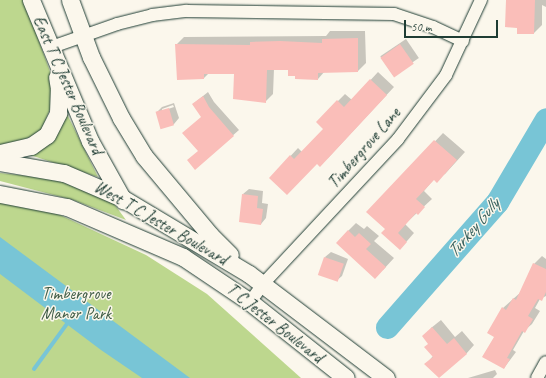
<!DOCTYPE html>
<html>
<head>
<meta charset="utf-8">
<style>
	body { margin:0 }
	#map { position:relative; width:546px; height:378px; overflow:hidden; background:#fbf7ec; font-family:Caveat,sans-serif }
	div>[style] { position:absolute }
	.green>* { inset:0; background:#bdd78e }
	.water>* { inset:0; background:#78c5d6 }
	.shadow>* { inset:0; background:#0003; transform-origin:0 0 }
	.stream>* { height:4px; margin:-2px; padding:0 2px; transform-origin:2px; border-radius:2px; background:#78c5d6 }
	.river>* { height:23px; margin:-11.5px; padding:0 11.5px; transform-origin:11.5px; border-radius:11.5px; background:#78c5d6 }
	.building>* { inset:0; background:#fabeb9; transform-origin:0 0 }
	.roads { filter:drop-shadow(0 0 1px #1f3d34) drop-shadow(0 0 1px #1f3d34) }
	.street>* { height:12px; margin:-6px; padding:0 6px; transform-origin:6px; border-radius:6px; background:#fbf7ec }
	.secondary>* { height:17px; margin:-8.5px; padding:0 8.5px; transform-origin:8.5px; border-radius:8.5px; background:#fbf7ec }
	span { translate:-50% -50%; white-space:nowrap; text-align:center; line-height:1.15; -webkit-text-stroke:3px #fbf7ec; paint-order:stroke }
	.street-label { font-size:17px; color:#1f3d34 }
	.park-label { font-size:17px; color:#3f5c46 }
	.water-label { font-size:18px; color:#355f5c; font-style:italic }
	.scale { position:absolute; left:404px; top:20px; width:94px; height:18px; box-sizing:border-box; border:2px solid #1f3d34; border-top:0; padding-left:5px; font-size:12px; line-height:14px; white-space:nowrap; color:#1f3d34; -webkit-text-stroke:3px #fbf7ec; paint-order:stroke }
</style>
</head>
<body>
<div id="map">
	<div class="green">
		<div style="clip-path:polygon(0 0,24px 0,55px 85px,56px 95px,40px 133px,0 149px)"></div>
		<div style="clip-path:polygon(67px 114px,98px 177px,30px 155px,61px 124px)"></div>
		<div style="clip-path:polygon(0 173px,47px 178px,73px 185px,112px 201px,126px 220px,73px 200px,0 181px)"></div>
		<div style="clip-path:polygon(0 187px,146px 255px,207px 294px,301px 378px,0 378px)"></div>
	</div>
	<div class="water">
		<div style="clip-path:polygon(0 237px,190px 378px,142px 378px,101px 350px,0 274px)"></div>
	</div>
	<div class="shadow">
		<div style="clip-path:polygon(506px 0,546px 0,546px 7px,542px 5px,542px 25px,534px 33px,518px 33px,518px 27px)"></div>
		<div style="clip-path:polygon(330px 31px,365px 31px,366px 63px,358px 71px,325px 71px,318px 79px,296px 75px,289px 69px,274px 69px,273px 94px,265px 102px,235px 73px,209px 73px,204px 78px,176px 45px,184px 37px,326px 36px)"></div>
		<div style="left:406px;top:39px;width:23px;height:31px;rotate:56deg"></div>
		<div style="clip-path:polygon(378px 72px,394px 87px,328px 158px,270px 178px,298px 148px,302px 152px,325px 129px,338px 101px,345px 94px,352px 100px)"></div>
		<div style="clip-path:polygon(208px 92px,214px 102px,239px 130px,196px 168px,202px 117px,193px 104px)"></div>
		<div style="clip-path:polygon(evenodd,174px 103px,179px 118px,174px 124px,162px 128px,157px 112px,162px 107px,174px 103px,173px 105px,174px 107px,162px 111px,162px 109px,173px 105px)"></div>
		<div style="clip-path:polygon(443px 133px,465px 152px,445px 174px,434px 179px,424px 191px,432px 199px,405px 224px,414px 233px,400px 249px,386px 229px,368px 212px)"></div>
		<div style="clip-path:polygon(249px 189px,263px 191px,262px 203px,268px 204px,266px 218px,261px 224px,243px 194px)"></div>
		<div style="clip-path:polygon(356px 223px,364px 229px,367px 226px,379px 236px,374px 241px,394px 258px,383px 270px,348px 231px)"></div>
		<div style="clip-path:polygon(331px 252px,348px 259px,342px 276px,336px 281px,325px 257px)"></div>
		<div style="clip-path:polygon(542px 256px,546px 259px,546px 296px,540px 299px,535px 308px,540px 311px,532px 324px,524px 331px,513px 350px,516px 352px,504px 368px,495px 336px,503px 308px,521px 292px,534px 264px)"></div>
		<div style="clip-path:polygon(441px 320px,455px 337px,462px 331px,474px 345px,466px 354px,426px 364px,433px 356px,429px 344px,431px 328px)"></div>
		<div style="clip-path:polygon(495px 370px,497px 374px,493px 378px,468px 378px)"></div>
	</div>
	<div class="stream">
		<div style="left:34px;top:369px;width:59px;rotate:-53.9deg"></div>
	</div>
	<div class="river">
		<div style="left:387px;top:327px;width:167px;rotate:-48.7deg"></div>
		<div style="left:497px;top:202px;width:96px;rotate:-59.4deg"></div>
	</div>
	<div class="building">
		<div style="clip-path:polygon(506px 0,535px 0,534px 34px,517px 34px,517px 28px,505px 27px)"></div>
		<div style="clip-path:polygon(358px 38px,358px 72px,318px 73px,318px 80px,295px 79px,295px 76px,288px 76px,288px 70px,267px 70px,266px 103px,233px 99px,234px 74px,204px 74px,204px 79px,177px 80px,175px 44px,250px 45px,250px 42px,280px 41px,322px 43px,322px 39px)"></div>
		<div style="left:400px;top:44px;width:24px;height:24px;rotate:55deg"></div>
		<div style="clip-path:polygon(370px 79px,387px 95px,320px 167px,317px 164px,287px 195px,269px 178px,290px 155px,294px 159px,323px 129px,316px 122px,337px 100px,344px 107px)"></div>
		<div style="clip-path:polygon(203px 96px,209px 107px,234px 136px,195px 170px,187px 160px,198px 151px,182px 133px,201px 117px,192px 104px)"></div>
		<div style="left:169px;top:108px;width:18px;height:14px;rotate:74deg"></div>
		<div style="clip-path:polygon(434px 140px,457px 160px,437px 183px,434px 180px,416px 199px,425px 207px,418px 215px,416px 213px,398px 233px,407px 242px,400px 250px,381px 233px,385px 229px,366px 212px)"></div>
		<div style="clip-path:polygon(242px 194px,258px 196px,257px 208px,263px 209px,261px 225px,239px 222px)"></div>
		<div style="clip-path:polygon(348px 230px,355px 237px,359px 233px,371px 244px,366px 249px,386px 267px,375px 279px,336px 243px)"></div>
		<div style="left:324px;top:257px;width:21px;height:19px;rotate:19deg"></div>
		<div style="clip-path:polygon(533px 263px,546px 269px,546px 292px,542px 301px,538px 299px,528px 316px,533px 319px,525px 333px,522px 331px,507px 358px,510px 359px,504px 369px,482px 357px,494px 337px,487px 333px,502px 307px,506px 310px,513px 298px,516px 300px)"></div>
		<div style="clip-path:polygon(432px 327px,447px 344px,454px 338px,467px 354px,439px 378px,424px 364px,433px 357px,424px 347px,428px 344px,422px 336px)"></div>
	</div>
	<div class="roads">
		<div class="street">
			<div style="left:49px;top:48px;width:72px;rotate:-19.4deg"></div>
			<div style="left:117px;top:24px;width:36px;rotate:-14deg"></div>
			<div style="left:152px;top:15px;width:35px;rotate:-7deg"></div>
			<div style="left:187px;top:11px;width:207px;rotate:0.8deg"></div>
			<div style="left:394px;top:14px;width:41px;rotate:18.4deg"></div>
			<div style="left:433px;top:27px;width:33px;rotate:25deg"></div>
			<div style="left:250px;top:302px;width:22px;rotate:-54deg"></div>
			<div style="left:263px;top:284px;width:198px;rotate:-47deg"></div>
			<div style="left:398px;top:139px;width:80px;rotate:-53.1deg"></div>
			<div style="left:446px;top:75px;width:83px;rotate:-65deg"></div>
			<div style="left:537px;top:378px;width:18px;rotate:-61deg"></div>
		</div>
		<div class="secondary">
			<div style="left:31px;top:0;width:153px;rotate:67.3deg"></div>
			<div style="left:90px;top:141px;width:68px;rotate:60.8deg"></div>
			<div style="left:70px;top:0;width:61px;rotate:69.8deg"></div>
			<div style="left:91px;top:57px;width:68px;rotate:63.8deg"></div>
			<div style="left:121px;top:118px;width:44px;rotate:58.8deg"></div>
			<div style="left:144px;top:156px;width:103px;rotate:50.1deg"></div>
			<div style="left:210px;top:235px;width:28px;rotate:45deg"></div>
			<div style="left:0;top:153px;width:32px;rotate:-13deg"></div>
			<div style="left:31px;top:146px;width:19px;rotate:-35deg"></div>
			<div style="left:47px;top:135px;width:25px;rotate:-63deg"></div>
			<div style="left:58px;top:113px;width:24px;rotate:-88deg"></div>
			<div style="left:59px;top:89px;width:12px;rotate:-99deg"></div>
			<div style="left:0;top:162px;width:65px;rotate:9.8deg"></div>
			<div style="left:64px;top:173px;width:63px;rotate:23.3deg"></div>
			<div style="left:122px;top:198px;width:148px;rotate:30.9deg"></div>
			<div style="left:249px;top:274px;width:172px;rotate:37.2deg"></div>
			<div style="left:0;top:194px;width:68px;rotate:11deg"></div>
			<div style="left:67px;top:207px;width:126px;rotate:23.3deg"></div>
			<div style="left:183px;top:257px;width:81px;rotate:33.9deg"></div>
			<div style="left:250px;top:302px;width:122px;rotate:38.4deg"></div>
		</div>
	</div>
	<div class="street-label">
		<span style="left:68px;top:85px;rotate:66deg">East T C Jester Boulevard</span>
		<span style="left:364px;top:148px;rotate:-49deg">Timbergrove Lane</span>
		<span style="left:161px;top:223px;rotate:30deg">West T C Jester Boulevard</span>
		<span style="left:275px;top:323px;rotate:38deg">T C Jester Boulevard</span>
	</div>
	<div class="park-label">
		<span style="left:76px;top:304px">Timbergrove<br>Manor Park</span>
	</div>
	<div class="water-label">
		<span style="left:473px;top:228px;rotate:-50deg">Turkey Gully</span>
	</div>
	<div class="scale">50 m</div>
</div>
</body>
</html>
